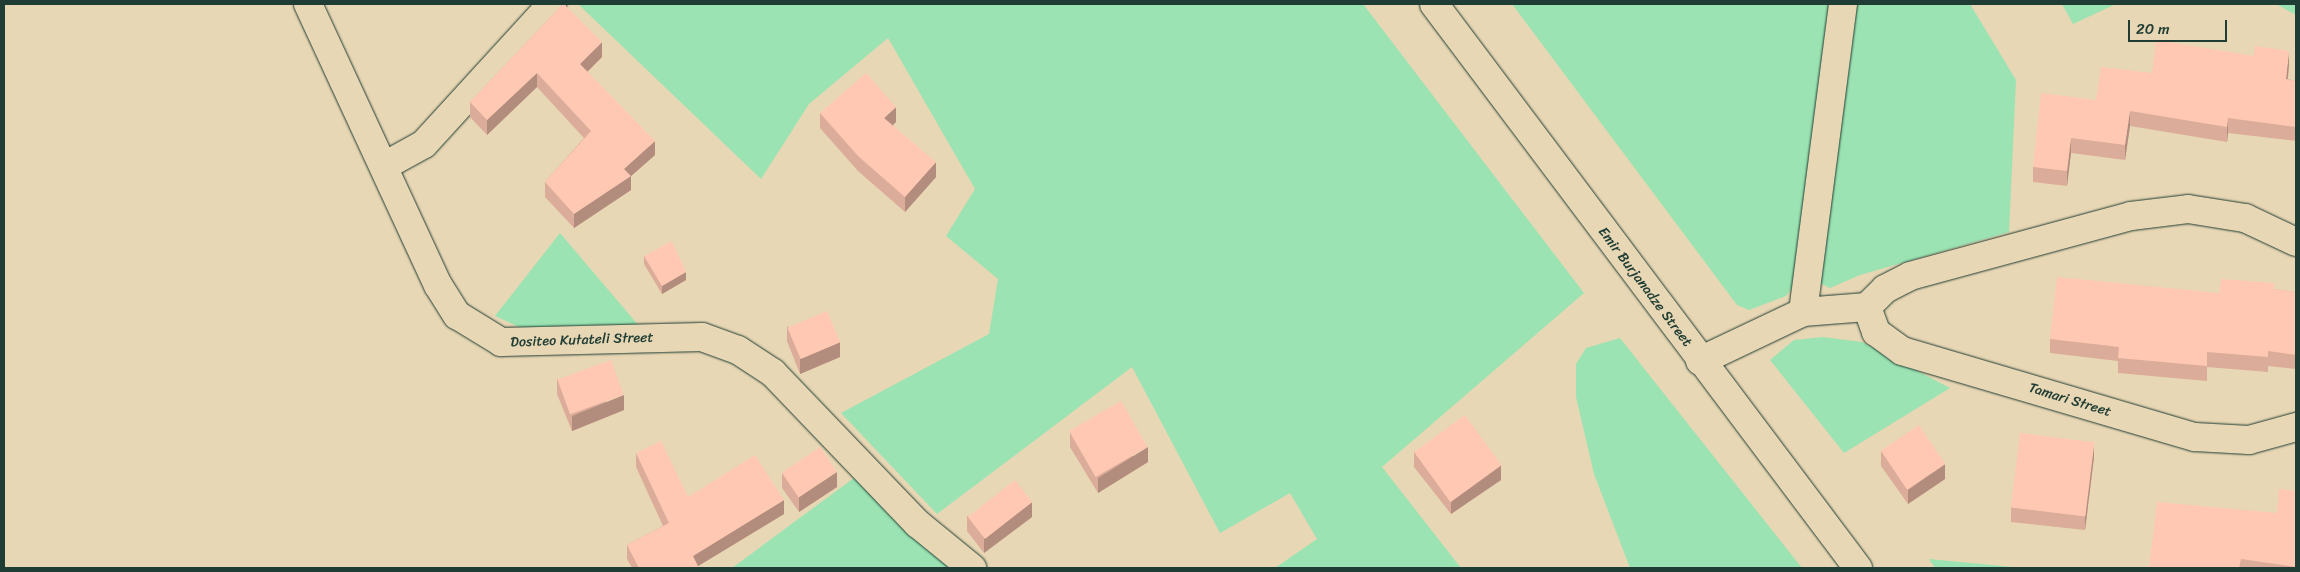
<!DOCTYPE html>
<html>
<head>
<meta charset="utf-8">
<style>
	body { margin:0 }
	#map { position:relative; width:2300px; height:572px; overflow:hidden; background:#e8d7b4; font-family:Sriracha,sans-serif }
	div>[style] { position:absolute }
	.green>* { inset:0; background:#9be3b2 }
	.roads { filter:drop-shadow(0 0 1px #1f3d34) drop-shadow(0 0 1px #1f3d34) }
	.minor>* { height:28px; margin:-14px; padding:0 14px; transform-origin:14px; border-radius:14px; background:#e8d7b4 }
	.wall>* { inset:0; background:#dbac99 }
	.shaded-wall>* { inset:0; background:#b28c7d }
	.building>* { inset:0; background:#ffc8b2; transform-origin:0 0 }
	span { translate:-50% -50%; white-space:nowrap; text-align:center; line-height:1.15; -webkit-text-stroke:4px #e8d7b4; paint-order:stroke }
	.street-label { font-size:14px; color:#1f3d34 }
	.frame { position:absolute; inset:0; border:5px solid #1f3d34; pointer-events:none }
	.scale { position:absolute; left:2128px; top:20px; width:99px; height:22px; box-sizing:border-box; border:2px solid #1f3d34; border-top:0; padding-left:6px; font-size:15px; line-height:18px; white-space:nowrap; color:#1f3d34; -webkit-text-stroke:4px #e8d7b4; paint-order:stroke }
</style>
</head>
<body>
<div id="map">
	<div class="green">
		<div style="clip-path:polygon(578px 4px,1363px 4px,1584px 293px,1382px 467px,1461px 568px,1275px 568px,1317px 539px,1290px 493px,1220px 533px,1132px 367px,937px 514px,841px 413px,989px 334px,998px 279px,946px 236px,975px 189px,888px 38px,809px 104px,761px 179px)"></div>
		<div style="clip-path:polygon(1512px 4px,1833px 4px,1793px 287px,1786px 296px,1749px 310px,1737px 305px)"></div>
		<div style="clip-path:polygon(1851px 4px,1970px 4px,2016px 80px,2009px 232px,1860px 275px,1830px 288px,1818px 282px)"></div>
		<div style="clip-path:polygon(2062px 4px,2116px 4px,2073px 24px)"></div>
		<div style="clip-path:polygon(2276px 4px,2296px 4px,2296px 15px)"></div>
		<div style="clip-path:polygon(560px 233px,639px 326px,528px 331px,495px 316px)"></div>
		<div style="clip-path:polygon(1823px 337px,1862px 342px,1950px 388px,1844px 453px,1770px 360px,1794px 340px)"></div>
		<div style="clip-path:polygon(1620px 338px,1802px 568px,1630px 568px,1594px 474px,1576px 397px,1576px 364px,1586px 348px)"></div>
		<div style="clip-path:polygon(858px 475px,954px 568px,732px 568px)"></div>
		<div style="clip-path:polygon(1929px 559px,2023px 568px,1935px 568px)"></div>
	</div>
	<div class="roads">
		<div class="minor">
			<div style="left:308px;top:4px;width:310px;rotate:65.2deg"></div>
			<div style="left:438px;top:285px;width:36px;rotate:58deg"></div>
			<div style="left:457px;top:315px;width:52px;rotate:31.5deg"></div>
			<div style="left:501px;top:342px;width:201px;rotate:-1.4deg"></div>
			<div style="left:702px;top:337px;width:38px;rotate:20deg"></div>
			<div style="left:738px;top:350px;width:42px;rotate:33.3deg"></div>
			<div style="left:773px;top:373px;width:209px;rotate:46.2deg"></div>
			<div style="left:918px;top:524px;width:70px;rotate:39.2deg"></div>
			<div style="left:1434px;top:4px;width:706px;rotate:53.07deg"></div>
			<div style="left:386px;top:165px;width:43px;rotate:-28.9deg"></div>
			<div style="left:424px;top:144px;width:190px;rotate:-47.6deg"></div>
			<div style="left:1867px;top:307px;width:27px;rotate:70deg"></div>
			<div style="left:1876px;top:332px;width:32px;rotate:36deg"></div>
			<div style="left:1902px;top:351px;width:305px;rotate:16.4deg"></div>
			<div style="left:2195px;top:437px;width:54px;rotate:3.2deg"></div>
			<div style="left:2249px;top:440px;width:49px;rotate:-15.5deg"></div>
			<div style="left:1803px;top:312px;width:311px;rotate:-82.6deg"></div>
			<div style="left:1700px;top:361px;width:114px;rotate:-25.4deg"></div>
			<div style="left:1803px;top:312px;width:64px;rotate:-4.5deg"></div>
			<div style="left:1867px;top:307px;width:25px;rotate:-45deg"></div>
			<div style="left:1885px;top:289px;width:28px;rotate:-27deg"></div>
			<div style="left:1910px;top:276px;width:229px;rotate:-15.2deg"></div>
			<div style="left:2131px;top:216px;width:57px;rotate:-7deg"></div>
			<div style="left:2188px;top:209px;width:58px;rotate:9deg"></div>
			<div style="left:2245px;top:218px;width:56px;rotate:25.2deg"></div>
		</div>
	</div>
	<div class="wall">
		<div style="clip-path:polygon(563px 4px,602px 57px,587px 72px,655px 155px,631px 176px,631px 190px,574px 228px,545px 197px,545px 182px,584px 138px,537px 87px,487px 135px,470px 117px,470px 102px)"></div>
		<div style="clip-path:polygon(2289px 65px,2288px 79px,2296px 81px,2296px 141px,2228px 133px,2227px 142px,2130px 126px,2125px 160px,2071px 153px,2067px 186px,2033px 182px,2033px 167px,2096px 100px,2152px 73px)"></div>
		<div style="clip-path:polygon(820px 113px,896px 122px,893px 125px,936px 177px,905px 212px,858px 171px,820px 128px)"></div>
		<div style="clip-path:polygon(644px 256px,686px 280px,662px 294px,644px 264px)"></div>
		<div style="clip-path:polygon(2274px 289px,2296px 292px,2296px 369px,2268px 366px,2268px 372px,2207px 367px,2207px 381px,2118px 373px,2118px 361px,2050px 353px,2050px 339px)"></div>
		<div style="clip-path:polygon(787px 326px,840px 357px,800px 374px,787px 341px)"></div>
		<div style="clip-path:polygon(557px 379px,624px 410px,572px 431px,557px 394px)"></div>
		<div style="clip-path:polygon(1070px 432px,1148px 462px,1098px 493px,1070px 447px)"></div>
		<div style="clip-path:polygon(1881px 451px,1945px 479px,1908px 504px,1881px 466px)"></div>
		<div style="clip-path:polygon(1414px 452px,1501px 480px,1451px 514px,1414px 467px)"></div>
		<div style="clip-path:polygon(636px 453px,688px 497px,784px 514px,698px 566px,699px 568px,632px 568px,627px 559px,627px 545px,663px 526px,636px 467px)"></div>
		<div style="clip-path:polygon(2094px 457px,2085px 530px,2011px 522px,2011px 507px)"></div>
		<div style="clip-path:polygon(782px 473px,837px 487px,799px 512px,782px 488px)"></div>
		<div style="clip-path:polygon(2296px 491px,2296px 568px,2149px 568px,2277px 513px)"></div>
		<div style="clip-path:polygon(967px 516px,1032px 517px,984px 553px,967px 531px)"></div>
	</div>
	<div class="shaded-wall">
		<div style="clip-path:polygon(602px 42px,602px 57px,580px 79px,580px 64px)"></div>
		<div style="clip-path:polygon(2289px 51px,2289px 65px,2286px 94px,2286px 79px)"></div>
		<div style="clip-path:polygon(537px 73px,537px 87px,487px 135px,487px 120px)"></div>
		<div style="clip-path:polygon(896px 107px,896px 122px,884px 133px,884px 118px)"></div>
		<div style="clip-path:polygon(2130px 111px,2130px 126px,2125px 160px,2125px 145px)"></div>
		<div style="clip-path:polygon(2228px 118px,2228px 133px,2227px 142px,2227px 127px)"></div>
		<div style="clip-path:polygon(2071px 138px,2071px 153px,2067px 186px,2067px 171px)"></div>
		<div style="clip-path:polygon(655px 141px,655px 155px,630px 177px,631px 176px,631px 190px,574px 228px,574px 214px)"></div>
		<div style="clip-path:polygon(936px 162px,936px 177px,905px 212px,905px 197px)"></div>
		<div style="clip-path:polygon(686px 272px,686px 280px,662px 294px,662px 286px)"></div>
		<div style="clip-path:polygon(840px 342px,840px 357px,800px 374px,800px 359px)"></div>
		<div style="clip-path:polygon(624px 395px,624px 410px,572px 431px,572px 416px)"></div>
		<div style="clip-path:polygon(2094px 442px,2094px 457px,2085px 530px,2085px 516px)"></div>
		<div style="clip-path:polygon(1148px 447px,1148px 462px,1098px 493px,1098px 478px)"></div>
		<div style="clip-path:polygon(1945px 464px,1945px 479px,1908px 504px,1908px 490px)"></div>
		<div style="clip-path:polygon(1501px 465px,1501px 480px,1451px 514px,1451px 499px)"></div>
		<div style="clip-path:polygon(837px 472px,837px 487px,799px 512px,799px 497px)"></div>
		<div style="clip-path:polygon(784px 500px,784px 514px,695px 568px,693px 556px)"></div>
		<div style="clip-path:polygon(1032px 502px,1032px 517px,984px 553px,984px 538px)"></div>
	</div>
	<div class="building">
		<div style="clip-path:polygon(563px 4px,564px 4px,602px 42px,580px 64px,655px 141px,624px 169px,631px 176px,574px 214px,545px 182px,591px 131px,537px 73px,487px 120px,470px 102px)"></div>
		<div style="clip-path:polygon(2156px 40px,2254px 56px,2255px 46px,2289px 51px,2286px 79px,2296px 81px,2296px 127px,2228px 118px,2227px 127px,2130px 111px,2125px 145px,2071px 138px,2067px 171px,2033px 167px,2041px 93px,2096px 100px,2101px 67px,2152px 73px)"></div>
		<div style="clip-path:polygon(866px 73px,896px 107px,884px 118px,936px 162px,905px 197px,858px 156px,820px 113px)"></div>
		<div style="clip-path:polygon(672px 241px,686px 272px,662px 286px,644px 256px)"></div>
		<div style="clip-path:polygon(2057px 277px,2219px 293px,2221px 279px,2274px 283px,2274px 289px,2296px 292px,2296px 355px,2268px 351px,2268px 357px,2207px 352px,2207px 366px,2118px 358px,2119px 347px,2050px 339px)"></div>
		<div style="left:827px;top:311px;width:34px;height:43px;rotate:67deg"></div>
		<div style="left:611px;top:360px;width:37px;height:57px;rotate:70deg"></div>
		<div style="left:1121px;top:401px;width:53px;height:60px;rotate:60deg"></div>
		<div style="left:1465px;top:415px;width:62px;height:63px;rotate:54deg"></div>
		<div style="left:1919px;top:425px;width:47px;height:46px;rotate:56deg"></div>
		<div style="left:2020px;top:433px;width:75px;height:75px;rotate:7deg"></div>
		<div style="clip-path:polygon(661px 441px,688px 497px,755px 455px,784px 500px,693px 556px,699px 568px,639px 568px,627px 545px,669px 523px,636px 453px)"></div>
		<div style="left:820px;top:447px;width:30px;height:46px;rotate:56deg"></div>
		<div style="left:1015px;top:480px;width:28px;height:60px;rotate:52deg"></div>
		<div style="clip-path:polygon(2279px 489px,2296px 491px,2296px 567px,2241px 559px,2239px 568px,2149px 568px,2157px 502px,2277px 513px)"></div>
	</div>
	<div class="street-label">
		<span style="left:1645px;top:287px;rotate:53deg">Emir Burjanadze Street</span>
		<span style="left:582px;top:340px;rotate:-2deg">Dositeo Kutateli Street</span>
		<span style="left:2070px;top:400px;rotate:17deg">Tamari Street</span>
	</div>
	<div class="frame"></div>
	<div class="scale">20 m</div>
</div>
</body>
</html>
